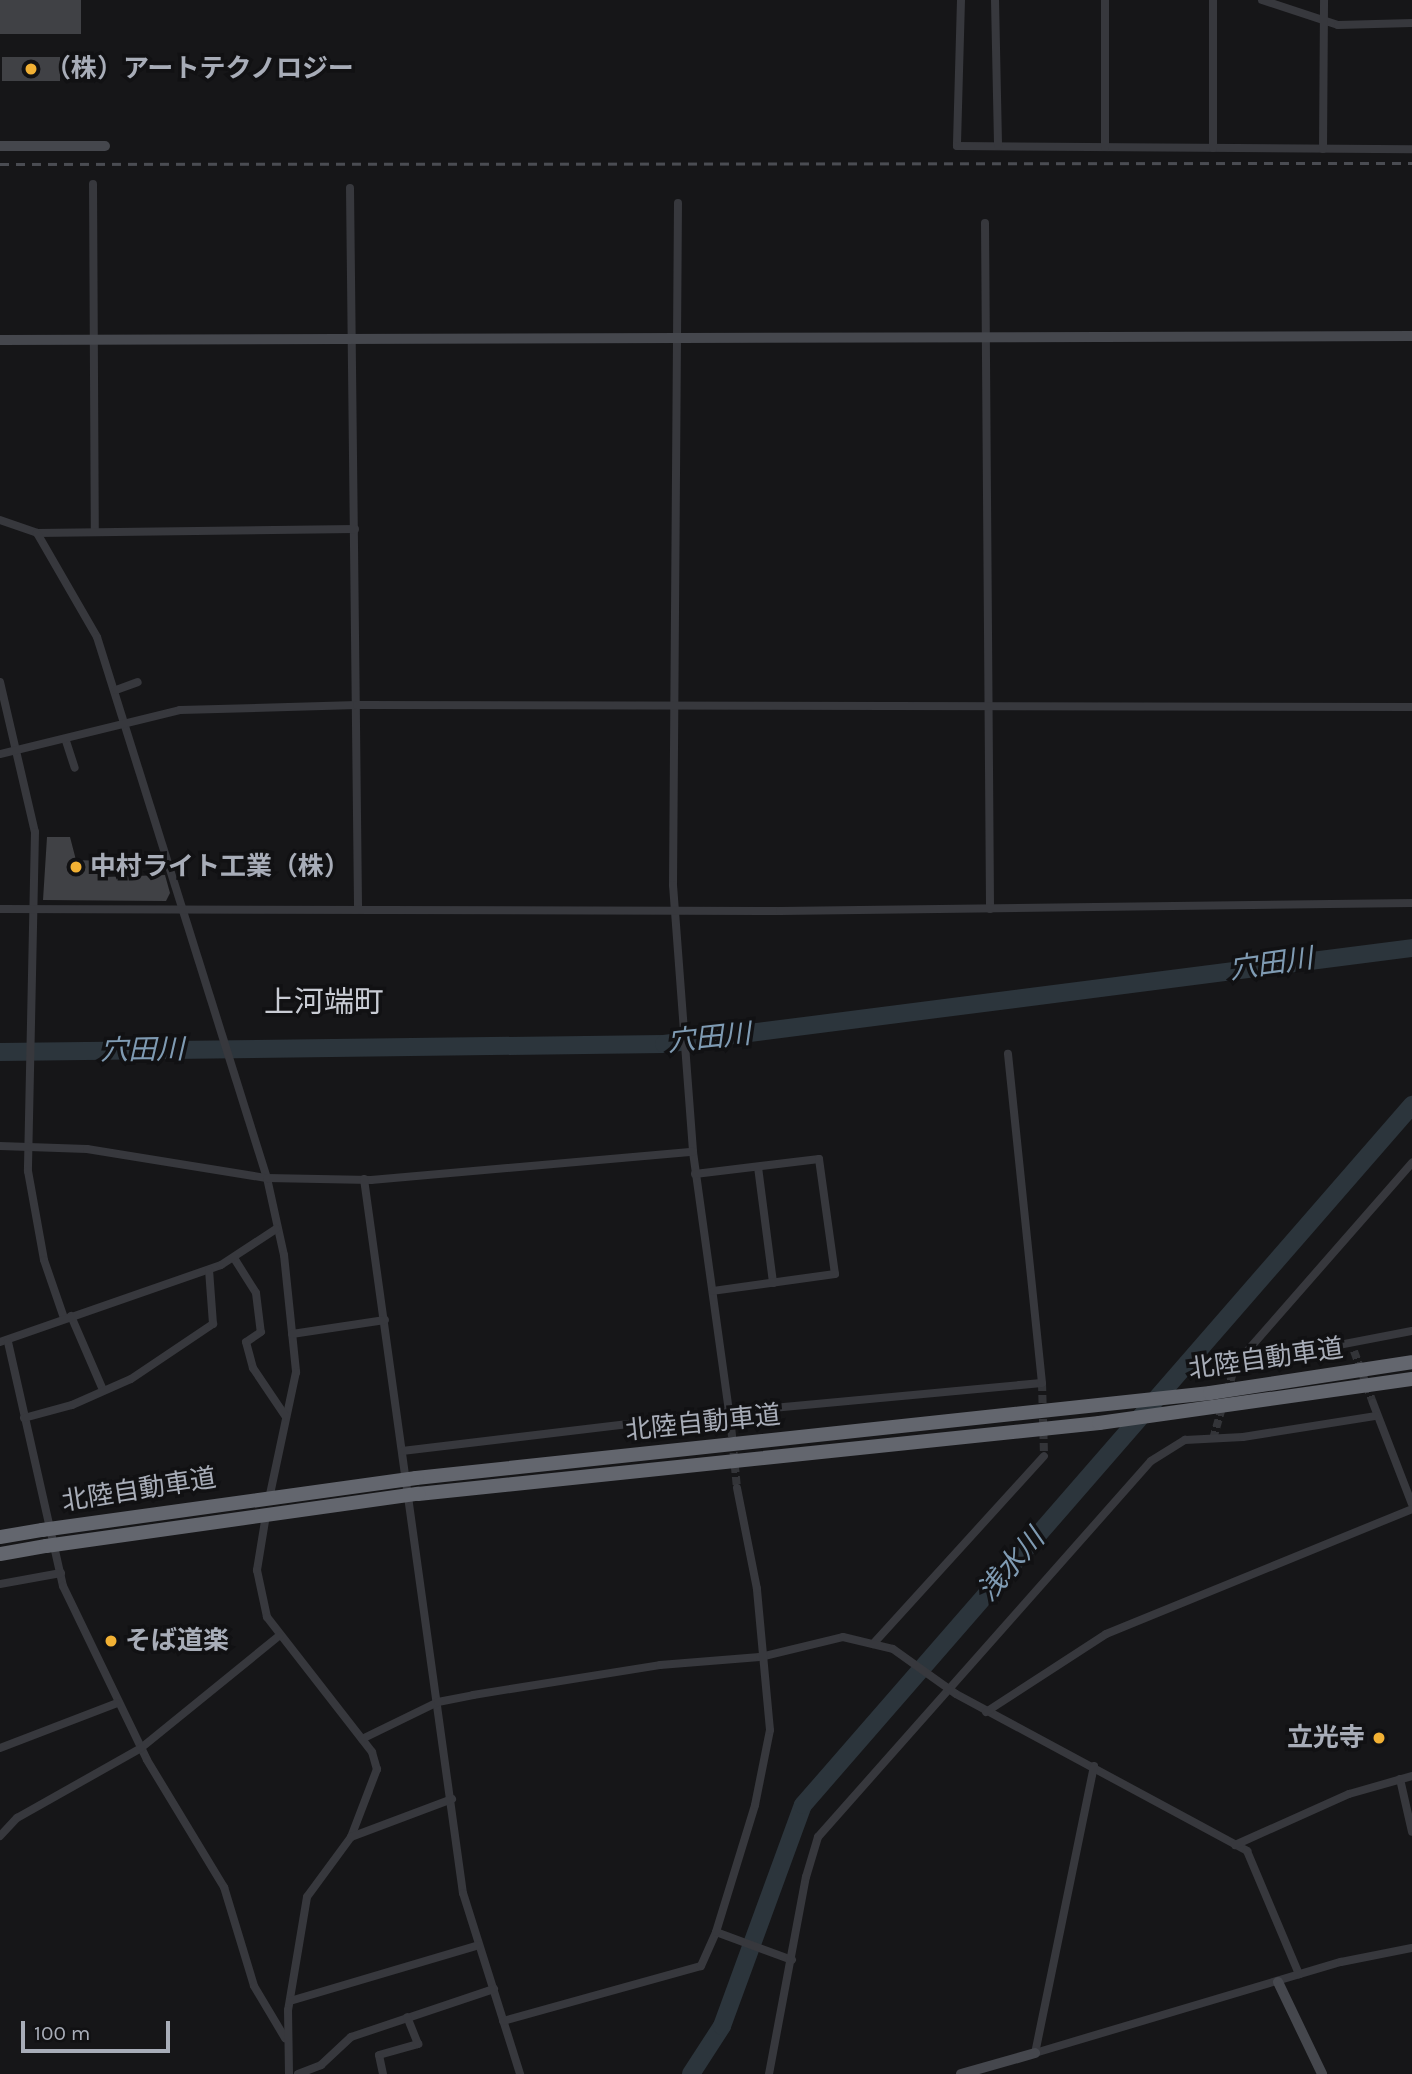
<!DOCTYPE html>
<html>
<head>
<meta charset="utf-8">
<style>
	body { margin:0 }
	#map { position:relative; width:1412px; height:2074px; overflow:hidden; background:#161618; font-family:Karla,"Noto Sans JP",sans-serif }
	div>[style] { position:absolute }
	.river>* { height:18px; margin:-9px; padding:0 9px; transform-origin:9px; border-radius:9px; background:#2c353c }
	.building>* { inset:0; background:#404145; transform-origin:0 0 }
	.street-tunnel>* { height:8px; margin-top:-4px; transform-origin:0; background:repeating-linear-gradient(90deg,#333438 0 8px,transparent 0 12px) }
	.street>* { height:8px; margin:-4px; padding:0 4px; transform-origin:4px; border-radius:4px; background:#37383d }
	.secondary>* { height:10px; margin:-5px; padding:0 5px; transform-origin:5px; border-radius:5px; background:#45474d }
	.highway>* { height:14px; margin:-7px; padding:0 7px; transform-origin:7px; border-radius:7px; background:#63666e }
	.rail>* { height:2.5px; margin-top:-1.25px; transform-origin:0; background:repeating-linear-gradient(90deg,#4a4c52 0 9px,transparent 0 16px) }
	.street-bridge>* { height:8px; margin:-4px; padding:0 4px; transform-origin:4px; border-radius:4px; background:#37383d }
	.highway-bridge>* { height:14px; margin:-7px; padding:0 7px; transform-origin:7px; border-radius:7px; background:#63666e }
	.dots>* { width:19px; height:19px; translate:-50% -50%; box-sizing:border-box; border:4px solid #111113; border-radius:50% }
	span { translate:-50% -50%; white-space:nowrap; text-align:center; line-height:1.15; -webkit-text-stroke:7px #111113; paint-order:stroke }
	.poi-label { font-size:26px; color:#a8adb8; font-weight:700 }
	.left { translate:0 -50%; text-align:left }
	.right { translate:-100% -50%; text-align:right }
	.street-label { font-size:26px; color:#a8adb8 }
	.water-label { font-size:28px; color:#7f9bb3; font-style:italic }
	.quarter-label { font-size:30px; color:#c9ccd4 }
	.scale { position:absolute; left:21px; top:2021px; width:149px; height:32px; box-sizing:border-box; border:4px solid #a8adb8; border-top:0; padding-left:9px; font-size:21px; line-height:24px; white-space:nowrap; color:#a8adb8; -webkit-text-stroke:5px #111113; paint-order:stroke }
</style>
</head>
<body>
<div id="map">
	<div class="river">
		<div style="left:0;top:1052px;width:664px;rotate:-0.69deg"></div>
		<div style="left:664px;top:1044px;width:754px;rotate:-7.31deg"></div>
		<div style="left:691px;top:2074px;width:57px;rotate:-57.1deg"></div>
		<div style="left:722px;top:2026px;width:235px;rotate:-69.9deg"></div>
		<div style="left:803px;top:1805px;width:928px;rotate:-48.98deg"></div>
	</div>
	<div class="building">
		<div style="left:0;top:0;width:81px;height:34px"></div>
		<div style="left:2px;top:57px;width:58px;height:24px"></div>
		<div style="clip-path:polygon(47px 837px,70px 837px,76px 860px,104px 861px,104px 877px,165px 875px,170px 893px,166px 901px,43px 900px)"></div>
	</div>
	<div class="street-tunnel">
		<div style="left:1354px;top:1351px;width:55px;rotate:69.9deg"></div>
		<div style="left:1042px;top:1383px;width:73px;rotate:88.4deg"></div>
		<div style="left:1227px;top:1392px;width:28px;rotate:-73deg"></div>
		<div style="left:729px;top:1405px;width:83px;rotate:84.5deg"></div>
		<div style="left:1213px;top:1439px;width:35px;rotate:-74deg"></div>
	</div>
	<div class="street">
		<div style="left:961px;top:0;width:146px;rotate:91.6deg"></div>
		<div style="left:957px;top:146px;width:455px;rotate:0.4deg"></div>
		<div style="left:995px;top:0;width:146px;rotate:88.8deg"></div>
		<div style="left:1213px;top:0;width:148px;rotate:90deg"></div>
		<div style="left:1262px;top:0;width:80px;rotate:18.2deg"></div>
		<div style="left:1338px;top:25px;width:74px;rotate:-1.5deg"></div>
		<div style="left:1105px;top:147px;width:147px;rotate:-90deg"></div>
		<div style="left:1323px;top:149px;width:149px;rotate:-89.6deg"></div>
		<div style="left:93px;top:184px;width:344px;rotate:89.7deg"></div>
		<div style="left:350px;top:188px;width:720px;rotate:89.36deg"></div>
		<div style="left:678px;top:203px;width:682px;rotate:90.42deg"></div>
		<div style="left:673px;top:885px;width:268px;rotate:85.7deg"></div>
		<div style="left:693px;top:1152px;width:262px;rotate:82.1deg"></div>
		<div style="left:985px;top:223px;width:686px;rotate:89.58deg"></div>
		<div style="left:0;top:520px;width:39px;rotate:19deg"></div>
		<div style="left:37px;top:533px;width:318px;rotate:-0.7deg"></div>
		<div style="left:37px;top:533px;width:120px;rotate:60deg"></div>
		<div style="left:97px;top:637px;width:567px;rotate:72.56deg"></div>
		<div style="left:267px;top:1178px;width:79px;rotate:77.6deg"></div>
		<div style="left:284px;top:1255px;width:118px;rotate:84.1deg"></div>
		<div style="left:296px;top:1372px;width:130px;rotate:102deg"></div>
		<div style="left:0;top:682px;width:154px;rotate:76.9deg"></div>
		<div style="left:35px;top:832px;width:339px;rotate:91.2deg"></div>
		<div style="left:28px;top:1171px;width:90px;rotate:79.8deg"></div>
		<div style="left:44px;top:1260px;width:61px;rotate:71deg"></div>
		<div style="left:116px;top:690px;width:23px;rotate:-20deg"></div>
		<div style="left:66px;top:741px;width:28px;rotate:72deg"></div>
		<div style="left:0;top:754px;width:185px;rotate:-13.7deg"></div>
		<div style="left:180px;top:710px;width:177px;rotate:-1.6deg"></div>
		<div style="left:357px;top:705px;width:1055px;rotate:0.11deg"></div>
		<div style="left:0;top:909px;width:780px;rotate:0.15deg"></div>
		<div style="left:780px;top:911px;width:632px;rotate:-0.73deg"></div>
		<div style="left:0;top:1146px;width:87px;rotate:2deg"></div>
		<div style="left:87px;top:1149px;width:182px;rotate:9.2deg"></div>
		<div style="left:267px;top:1178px;width:104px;rotate:1.1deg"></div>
		<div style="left:371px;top:1180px;width:323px;rotate:-5deg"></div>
		<div style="left:758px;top:1167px;width:117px;rotate:82.6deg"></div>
		<div style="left:695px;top:1174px;width:125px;rotate:-6.9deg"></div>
		<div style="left:819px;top:1159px;width:116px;rotate:82.1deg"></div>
		<div style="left:835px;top:1274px;width:123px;rotate:172.1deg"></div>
		<div style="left:364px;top:1179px;width:721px;rotate:82.11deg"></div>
		<div style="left:463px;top:1893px;width:190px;rotate:72.5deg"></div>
		<div style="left:234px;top:1258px;width:41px;rotate:57.8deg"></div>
		<div style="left:256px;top:1293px;width:39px;rotate:83deg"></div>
		<div style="left:261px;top:1332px;width:18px;rotate:146deg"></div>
		<div style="left:246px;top:1342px;width:27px;rotate:75deg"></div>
		<div style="left:253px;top:1368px;width:59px;rotate:56deg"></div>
		<div style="left:71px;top:1316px;width:81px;rotate:66.6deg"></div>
		<div style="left:292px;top:1334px;width:94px;rotate:-8.6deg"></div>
		<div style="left:0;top:1342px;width:234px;rotate:-19.2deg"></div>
		<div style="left:221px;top:1265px;width:66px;rotate:-33.2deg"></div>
		<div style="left:8px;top:1342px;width:250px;rotate:77.3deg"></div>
		<div style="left:63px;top:1586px;width:193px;rotate:64.2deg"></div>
		<div style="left:147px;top:1760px;width:149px;rotate:58.8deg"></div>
		<div style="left:224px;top:1887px;width:103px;rotate:73.1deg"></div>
		<div style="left:254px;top:1986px;width:61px;rotate:59.2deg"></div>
		<div style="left:1235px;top:1365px;width:269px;rotate:-48.8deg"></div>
		<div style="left:1235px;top:1365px;width:180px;rotate:-10.9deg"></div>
		<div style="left:1373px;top:1403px;width:108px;rotate:68.9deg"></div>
		<div style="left:24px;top:1418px;width:50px;rotate:-15.2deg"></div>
		<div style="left:72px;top:1405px;width:64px;rotate:-23.8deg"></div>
		<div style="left:131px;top:1379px;width:99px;rotate:-33.9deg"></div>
		<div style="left:213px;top:1324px;width:54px;rotate:-94.2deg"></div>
		<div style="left:402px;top:1451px;width:329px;rotate:-6.8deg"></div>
		<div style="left:729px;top:1412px;width:314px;rotate:-5.3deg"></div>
		<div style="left:1042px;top:1383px;width:331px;rotate:-95.9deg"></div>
		<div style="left:266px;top:1515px;width:56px;rotate:99.3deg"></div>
		<div style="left:257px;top:1570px;width:48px;rotate:78deg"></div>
		<div style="left:267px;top:1617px;width:171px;rotate:52.1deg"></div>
		<div style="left:372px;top:1752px;width:18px;rotate:74deg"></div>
		<div style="left:377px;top:1769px;width:73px;rotate:110.9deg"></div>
		<div style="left:351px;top:1837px;width:74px;rotate:126.3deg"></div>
		<div style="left:307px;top:1897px;width:115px;rotate:99.5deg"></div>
		<div style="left:288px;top:2010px;width:64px;rotate:89.1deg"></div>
		<div style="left:0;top:1584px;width:62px;rotate:-10.2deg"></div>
		<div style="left:873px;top:1644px;width:254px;rotate:-47.7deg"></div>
		<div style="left:956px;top:1694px;width:331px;rotate:28.3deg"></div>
		<div style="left:1247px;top:1851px;width:134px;rotate:67.1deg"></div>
		<div style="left:986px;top:1712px;width:143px;rotate:-33deg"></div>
		<div style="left:1106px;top:1634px;width:331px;rotate:-22.2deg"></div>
		<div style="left:362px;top:1739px;width:85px;rotate:-26deg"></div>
		<div style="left:438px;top:1702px;width:36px;rotate:-11deg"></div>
		<div style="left:473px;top:1695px;width:189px;rotate:-9.1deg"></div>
		<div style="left:660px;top:1665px;width:100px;rotate:-4.6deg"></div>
		<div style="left:760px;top:1657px;width:85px;rotate:-13.5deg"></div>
		<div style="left:843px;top:1637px;width:51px;rotate:13.5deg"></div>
		<div style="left:0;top:1748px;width:125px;rotate:-21deg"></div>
		<div style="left:1094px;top:1766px;width:293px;rotate:101.6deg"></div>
		<div style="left:1035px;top:2053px;width:319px;rotate:-16.6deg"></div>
		<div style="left:1341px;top:1962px;width:72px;rotate:-11.2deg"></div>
		<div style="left:1400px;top:1779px;width:54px;rotate:77.2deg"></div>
		<div style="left:0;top:1836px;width:25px;rotate:-47deg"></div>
		<div style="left:17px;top:1818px;width:142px;rotate:-29.4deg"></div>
		<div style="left:141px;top:1748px;width:178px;rotate:-39.1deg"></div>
		<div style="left:351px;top:1837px;width:108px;rotate:-20.6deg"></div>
		<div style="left:1235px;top:1845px;width:125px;rotate:-24.1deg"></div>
		<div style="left:1349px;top:1794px;width:66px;rotate:-15.9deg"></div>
		<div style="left:716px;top:1932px;width:81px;rotate:20.2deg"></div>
		<div style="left:290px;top:2001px;width:197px;rotate:-16.5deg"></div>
		<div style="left:503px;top:2021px;width:205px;rotate:-15.5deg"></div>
		<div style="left:701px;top:1966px;width:37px;rotate:-66deg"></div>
		<div style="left:716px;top:1932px;width:133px;rotate:-72.9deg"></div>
		<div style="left:755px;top:1805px;width:76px;rotate:-78.7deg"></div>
		<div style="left:770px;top:1730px;width:142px;rotate:-95.3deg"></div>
		<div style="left:757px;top:1589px;width:103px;rotate:-101.2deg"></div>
		<div style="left:298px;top:2074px;width:25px;rotate:-21deg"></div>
		<div style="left:321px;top:2065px;width:41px;rotate:-43deg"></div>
		<div style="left:351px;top:2037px;width:151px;rotate:-18.6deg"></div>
		<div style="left:383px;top:2074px;width:19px;rotate:-102deg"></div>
		<div style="left:379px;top:2055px;width:41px;rotate:-15.8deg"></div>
		<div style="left:418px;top:2044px;width:29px;rotate:-112deg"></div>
		<div style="left:769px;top:2074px;width:200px;rotate:-79.4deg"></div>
		<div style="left:806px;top:1877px;width:42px;rotate:-73.3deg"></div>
		<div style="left:818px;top:1837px;width:502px;rotate:-48.47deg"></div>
		<div style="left:1151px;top:1461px;width:40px;rotate:-32deg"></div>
		<div style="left:1185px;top:1440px;width:58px;rotate:-3deg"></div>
		<div style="left:1243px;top:1437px;width:135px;rotate:-9deg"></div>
	</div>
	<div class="secondary">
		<div style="left:0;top:146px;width:105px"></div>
		<div style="left:0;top:340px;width:1412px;rotate:-0.16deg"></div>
		<div style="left:1278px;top:1982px;width:102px;rotate:64.4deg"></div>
		<div style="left:961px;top:2074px;width:77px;rotate:-15.8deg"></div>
	</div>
	<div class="highway">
		<div style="left:416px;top:1478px;width:799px;rotate:-6.11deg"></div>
		<div style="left:1210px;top:1393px;width:204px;rotate:-8.7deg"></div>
		<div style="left:418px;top:1494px;width:685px;rotate:-5.95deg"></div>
		<div style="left:1099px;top:1423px;width:316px;rotate:-8deg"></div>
		<div style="left:0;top:1537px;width:43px;rotate:-9.5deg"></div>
		<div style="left:0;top:1554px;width:47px;rotate:-9.9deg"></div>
	</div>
	<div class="rail">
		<div style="left:0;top:164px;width:1412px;rotate:-0.04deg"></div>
	</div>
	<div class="street-bridge">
		<div style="left:893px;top:1649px;width:77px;rotate:35.5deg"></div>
	</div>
	<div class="highway-bridge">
		<div style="left:42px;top:1530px;width:378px;rotate:-7.9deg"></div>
		<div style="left:46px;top:1546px;width:376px;rotate:-8deg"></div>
	</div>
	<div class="dots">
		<div style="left:31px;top:69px;background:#f2b134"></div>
		<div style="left:76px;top:867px;background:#f2b134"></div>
		<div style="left:111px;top:1641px;background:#f2b134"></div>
		<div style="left:1379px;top:1738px;background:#f2b134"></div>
	</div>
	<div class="poi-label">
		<span class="left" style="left:45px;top:69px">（株）アートテクノロジー</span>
		<span class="left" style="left:90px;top:867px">中村ライト工業（株）</span>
		<span class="left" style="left:125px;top:1641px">そば道楽</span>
		<span class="right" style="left:1365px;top:1738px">立光寺</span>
	</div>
	<div class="street-label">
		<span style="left:1266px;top:1359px;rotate:-8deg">北陸自動車道</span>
		<span style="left:703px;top:1423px;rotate:-6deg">北陸自動車道</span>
		<span style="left:139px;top:1490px;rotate:-9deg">北陸自動車道</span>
	</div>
	<div class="water-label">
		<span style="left:1271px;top:964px;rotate:-8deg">穴田川</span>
		<span style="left:709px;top:1038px;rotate:-6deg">穴田川</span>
		<span style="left:142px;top:1050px;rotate:-1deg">穴田川</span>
		<span style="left:1011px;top:1565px;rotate:-49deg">浅水川</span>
	</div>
	<div class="quarter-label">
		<span style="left:324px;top:1002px">上河端町</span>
	</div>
	<div class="scale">100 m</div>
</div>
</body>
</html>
